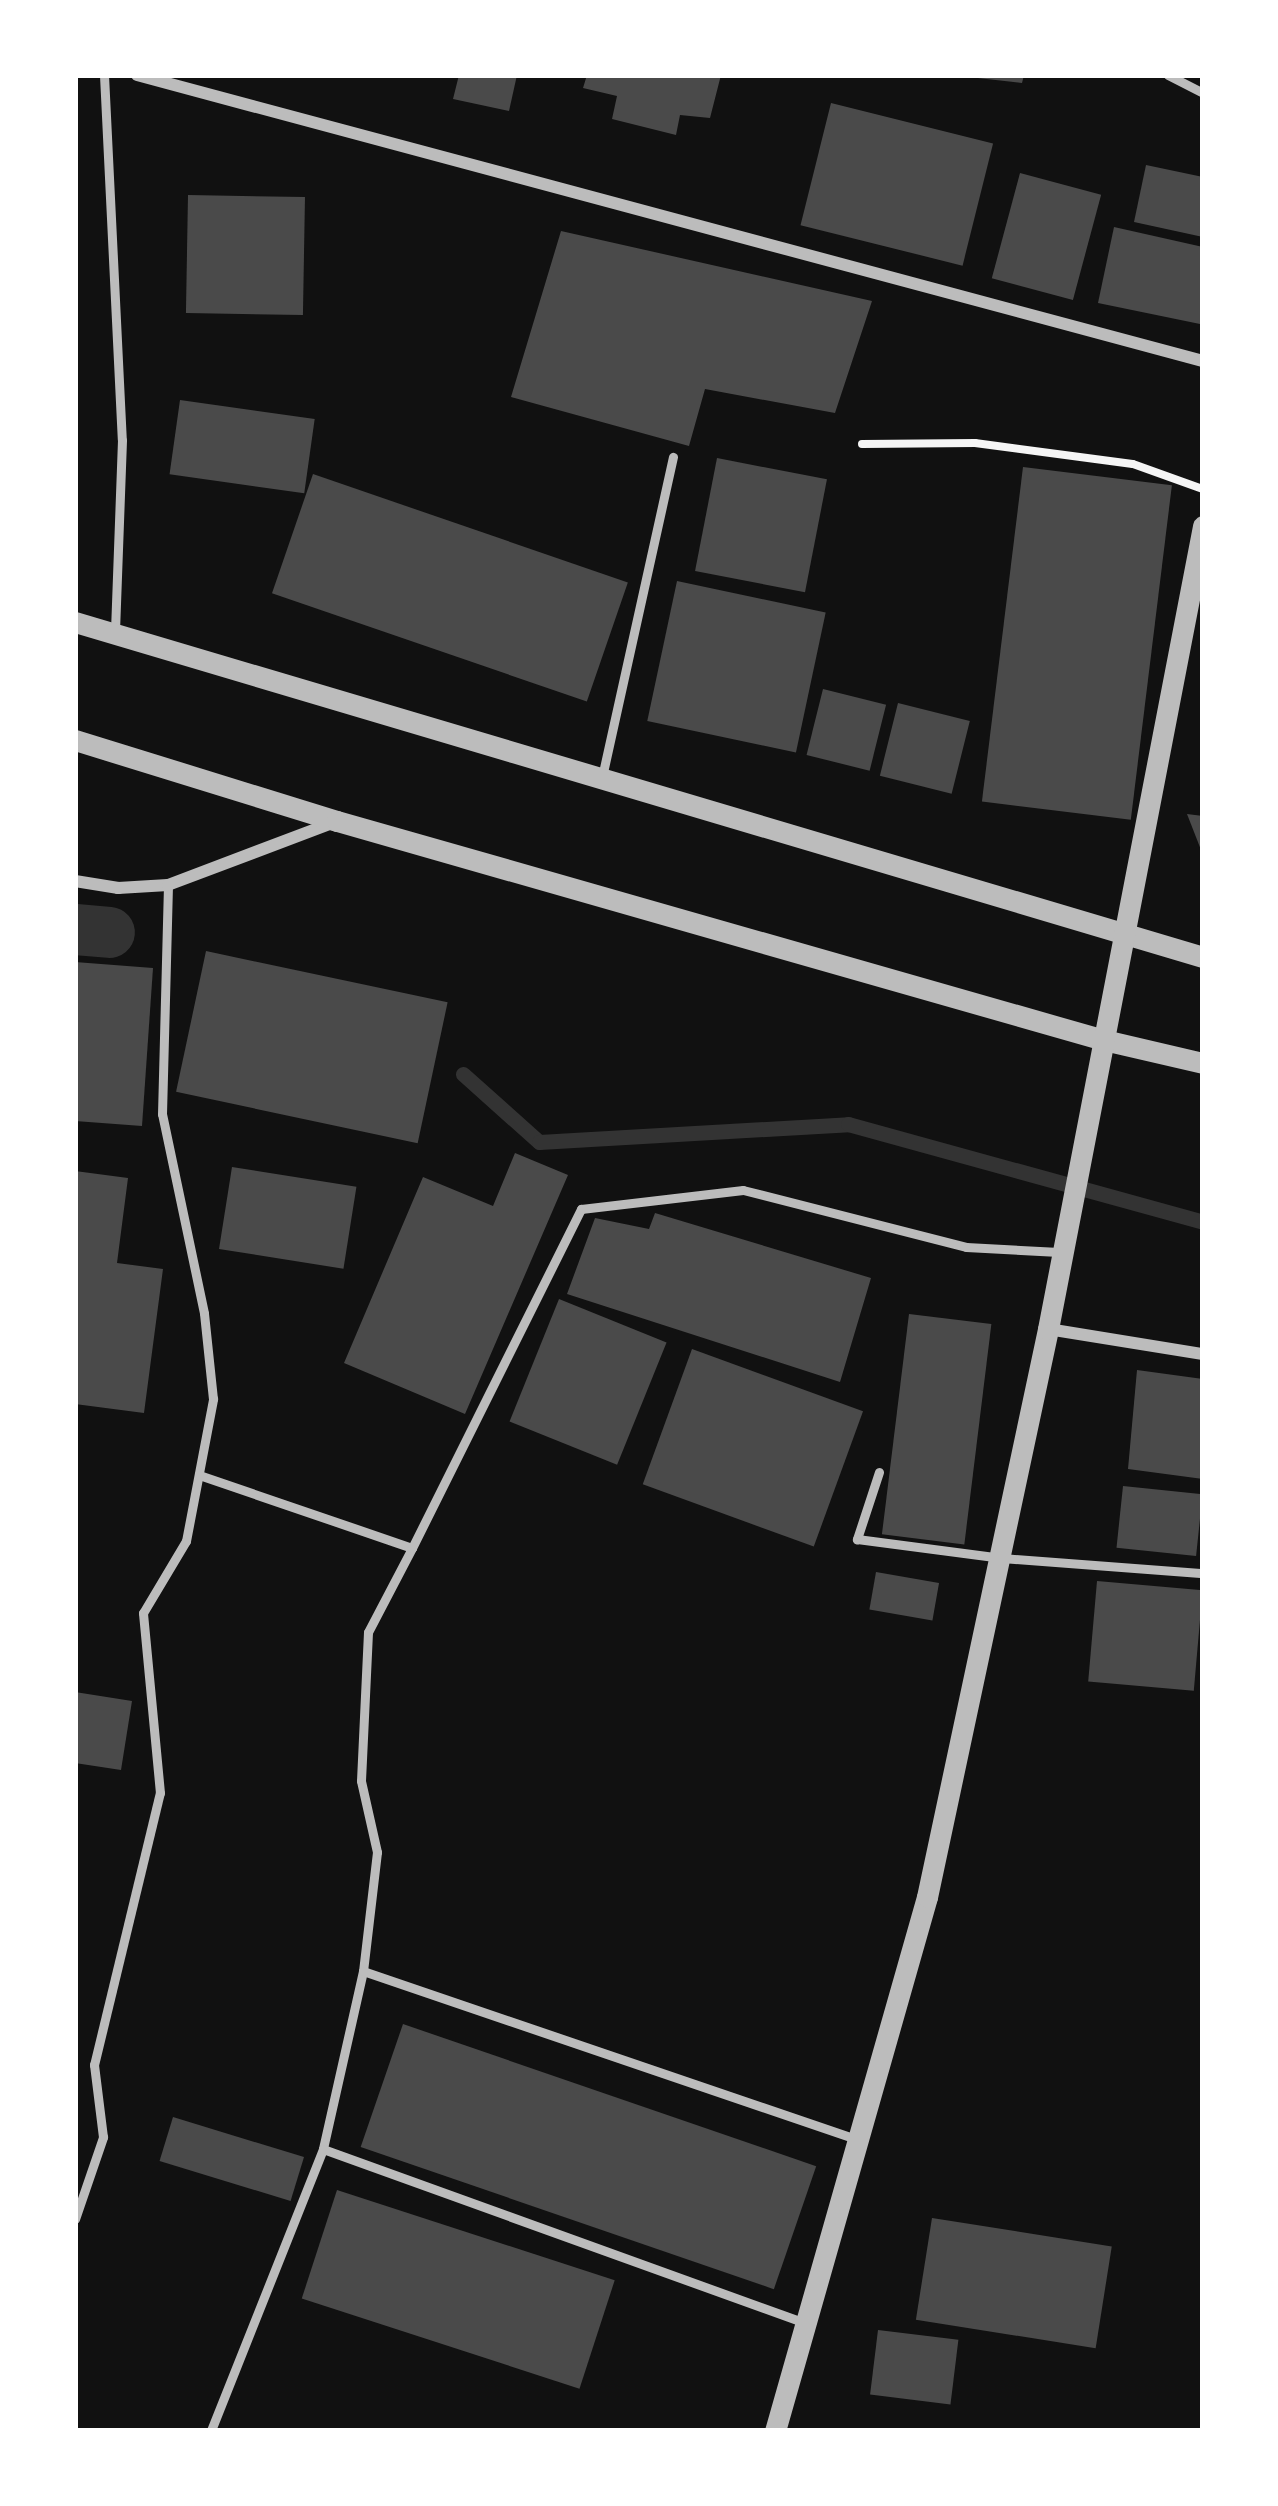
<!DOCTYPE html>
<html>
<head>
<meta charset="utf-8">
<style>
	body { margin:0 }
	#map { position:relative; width:1278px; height:2506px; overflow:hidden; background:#111; font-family:Mulish,sans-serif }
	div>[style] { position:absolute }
	.stream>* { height:15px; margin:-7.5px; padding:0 7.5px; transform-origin:7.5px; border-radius:7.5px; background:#333 }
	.canal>* { height:51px; margin:-25.5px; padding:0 25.5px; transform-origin:25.5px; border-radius:25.5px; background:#333 }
	.building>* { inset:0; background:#4a4a4a; transform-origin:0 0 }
	.path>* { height:8px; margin:-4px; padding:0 4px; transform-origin:4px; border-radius:4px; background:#f5f5f5 }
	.service>* { height:9px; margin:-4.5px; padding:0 4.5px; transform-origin:4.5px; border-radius:4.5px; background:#bcbcbc }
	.minor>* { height:12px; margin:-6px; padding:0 6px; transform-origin:6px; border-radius:6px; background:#bcbcbc }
	.tertiary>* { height:21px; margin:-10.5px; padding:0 10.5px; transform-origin:10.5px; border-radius:10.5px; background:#bcbcbc }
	span { translate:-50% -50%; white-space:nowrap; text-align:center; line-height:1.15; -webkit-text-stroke:12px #fff; paint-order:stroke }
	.frame { position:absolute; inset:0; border:78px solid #fff; pointer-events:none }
</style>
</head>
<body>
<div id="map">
	<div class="stream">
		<div style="left:463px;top:1074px;width:102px;rotate:41.8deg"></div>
		<div style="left:539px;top:1142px;width:310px;rotate:-3.3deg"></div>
		<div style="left:848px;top:1124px;width:368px;rotate:15.4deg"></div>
	</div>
	<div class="canal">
		<div style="left:75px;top:929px;width:34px;rotate:5deg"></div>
	</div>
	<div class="building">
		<div style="clip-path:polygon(459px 75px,517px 75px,509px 111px,453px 99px)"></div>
		<div style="clip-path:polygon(587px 75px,721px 75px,710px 118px,680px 115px,676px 135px,612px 119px,617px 96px,583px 88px)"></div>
		<div style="clip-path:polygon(951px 75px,1024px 75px,1022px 83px)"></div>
		<div style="left:831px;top:103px;width:167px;height:126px;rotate:14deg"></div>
		<div style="clip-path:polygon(1146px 165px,1203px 177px,1203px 237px,1134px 222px)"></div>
		<div style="left:1020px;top:173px;width:84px;height:109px;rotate:15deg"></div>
		<div style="left:188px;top:195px;width:117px;height:118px;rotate:1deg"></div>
		<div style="clip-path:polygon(1114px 227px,1203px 247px,1200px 324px,1098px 303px)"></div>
		<div style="clip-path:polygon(561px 231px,872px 301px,835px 413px,705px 389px,689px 446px,511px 397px)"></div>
		<div style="left:180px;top:400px;width:136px;height:75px;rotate:8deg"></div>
		<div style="left:717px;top:458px;width:112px;height:115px;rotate:11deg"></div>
		<div style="left:1023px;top:467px;width:150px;height:337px;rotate:7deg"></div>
		<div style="left:313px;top:474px;width:333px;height:126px;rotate:19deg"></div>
		<div style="left:677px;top:581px;width:152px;height:143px;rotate:12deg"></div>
		<div style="left:823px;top:689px;width:65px;height:68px;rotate:14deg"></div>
		<div style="left:898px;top:703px;width:74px;height:75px;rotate:14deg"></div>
		<div style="clip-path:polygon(1187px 814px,1203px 816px,1203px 855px)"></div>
		<div style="left:206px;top:951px;width:247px;height:144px;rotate:12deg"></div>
		<div style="clip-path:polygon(75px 962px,153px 968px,142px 1126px,75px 1121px)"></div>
		<div style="clip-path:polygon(515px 1153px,568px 1175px,465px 1414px,344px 1363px,423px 1177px,493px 1206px)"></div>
		<div style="left:232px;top:1167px;width:126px;height:83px;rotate:9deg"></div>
		<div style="clip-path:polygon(75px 1171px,128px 1178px,117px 1263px,163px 1269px,144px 1413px,75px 1404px)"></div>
		<div style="clip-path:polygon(655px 1213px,871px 1278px,840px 1382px,567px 1294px,595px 1218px,649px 1229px)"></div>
		<div style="left:559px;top:1299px;width:116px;height:132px;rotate:22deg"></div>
		<div style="left:909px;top:1314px;width:83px;height:222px;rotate:7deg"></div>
		<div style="left:692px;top:1349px;width:182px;height:144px;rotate:20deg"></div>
		<div style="clip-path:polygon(1137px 1370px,1203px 1379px,1203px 1479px,1128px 1469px)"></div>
		<div style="left:1123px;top:1486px;width:80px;height:62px;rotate:6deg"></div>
		<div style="left:876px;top:1572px;width:64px;height:38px;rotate:10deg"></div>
		<div style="left:1097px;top:1581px;width:106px;height:101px;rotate:5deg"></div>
		<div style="clip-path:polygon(75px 1692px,132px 1701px,121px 1770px,75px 1763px)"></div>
		<div style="left:403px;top:2024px;width:437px;height:130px;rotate:19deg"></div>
		<div style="left:173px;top:2117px;width:137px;height:46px;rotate:17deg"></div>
		<div style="left:337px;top:2190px;width:292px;height:114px;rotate:18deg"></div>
		<div style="left:932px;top:2218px;width:182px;height:103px;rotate:9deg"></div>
		<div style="left:878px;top:2330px;width:81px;height:65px;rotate:7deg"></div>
	</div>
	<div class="path">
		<div style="left:862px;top:444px;width:113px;rotate:-0.5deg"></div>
		<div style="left:975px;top:443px;width:159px;rotate:7.6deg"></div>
		<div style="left:1133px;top:464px;width:74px;rotate:19.7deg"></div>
	</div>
	<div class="service">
		<div style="left:104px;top:75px;width:365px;rotate:87.2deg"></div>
		<div style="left:122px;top:440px;width:194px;rotate:92.1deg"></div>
		<div style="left:1168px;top:75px;width:39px;rotate:27deg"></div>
		<div style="left:602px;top:777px;width:328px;rotate:-77.5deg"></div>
		<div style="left:879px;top:1472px;width:71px;rotate:108.2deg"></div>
		<div style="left:857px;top:1539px;width:146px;rotate:7.5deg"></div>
		<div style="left:1002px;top:1558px;width:202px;rotate:4.3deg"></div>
		<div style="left:202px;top:1476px;width:222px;rotate:18.9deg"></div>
		<div style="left:412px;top:1548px;width:95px;rotate:117.6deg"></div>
		<div style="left:368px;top:1632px;width:149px;rotate:92.7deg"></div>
		<div style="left:361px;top:1781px;width:73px;rotate:77.3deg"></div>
		<div style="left:377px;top:1852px;width:120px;rotate:96.7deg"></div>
		<div style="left:363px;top:1971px;width:182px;rotate:102.7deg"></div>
		<div style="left:323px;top:2149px;width:303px;rotate:111.7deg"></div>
		<div style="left:412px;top:1548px;width:379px;rotate:-63.5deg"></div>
		<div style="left:581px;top:1209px;width:163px;rotate:-6.7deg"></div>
		<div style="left:743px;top:1190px;width:230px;rotate:14.3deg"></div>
		<div style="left:966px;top:1247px;width:93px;rotate:3.1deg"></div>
		<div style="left:363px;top:1971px;width:524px;rotate:18.82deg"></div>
		<div style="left:323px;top:2149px;width:512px;rotate:19.85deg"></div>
		<div style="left:75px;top:2219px;width:87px;rotate:-71.1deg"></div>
		<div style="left:103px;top:2137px;width:73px;rotate:-97.1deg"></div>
		<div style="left:94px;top:2065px;width:280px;rotate:-76.4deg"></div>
		<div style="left:160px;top:1793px;width:181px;rotate:-95.4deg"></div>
		<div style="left:143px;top:1613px;width:84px;rotate:-59.2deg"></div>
		<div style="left:186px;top:1541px;width:145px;rotate:-79.2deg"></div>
		<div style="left:213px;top:1399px;width:86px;rotate:-96deg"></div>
		<div style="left:204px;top:1313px;width:203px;rotate:-101.9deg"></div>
		<div style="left:162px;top:1114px;width:229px;rotate:-88.5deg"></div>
	</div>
	<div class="minor">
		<div style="left:137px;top:75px;width:1104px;rotate:15.02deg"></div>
		<div style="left:75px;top:881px;width:44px;rotate:9.2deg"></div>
		<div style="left:118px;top:888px;width:50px;rotate:-3.4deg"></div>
		<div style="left:168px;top:885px;width:175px;rotate:-20.7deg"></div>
		<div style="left:1048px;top:1329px;width:157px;rotate:9.2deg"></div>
	</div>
	<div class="tertiary">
		<div style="left:75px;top:622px;width:1177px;rotate:16.54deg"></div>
		<div style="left:75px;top:740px;width:274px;rotate:17.2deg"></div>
		<div style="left:337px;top:821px;width:798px;rotate:15.94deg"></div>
		<div style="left:1104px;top:1040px;width:102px;rotate:13.1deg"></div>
		<div style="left:775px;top:2431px;width:555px;rotate:-74.11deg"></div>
		<div style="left:927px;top:1897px;width:581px;rotate:-77.97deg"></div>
		<div style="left:1048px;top:1329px;width:818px;rotate:-79.07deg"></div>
	</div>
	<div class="frame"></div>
</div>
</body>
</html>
